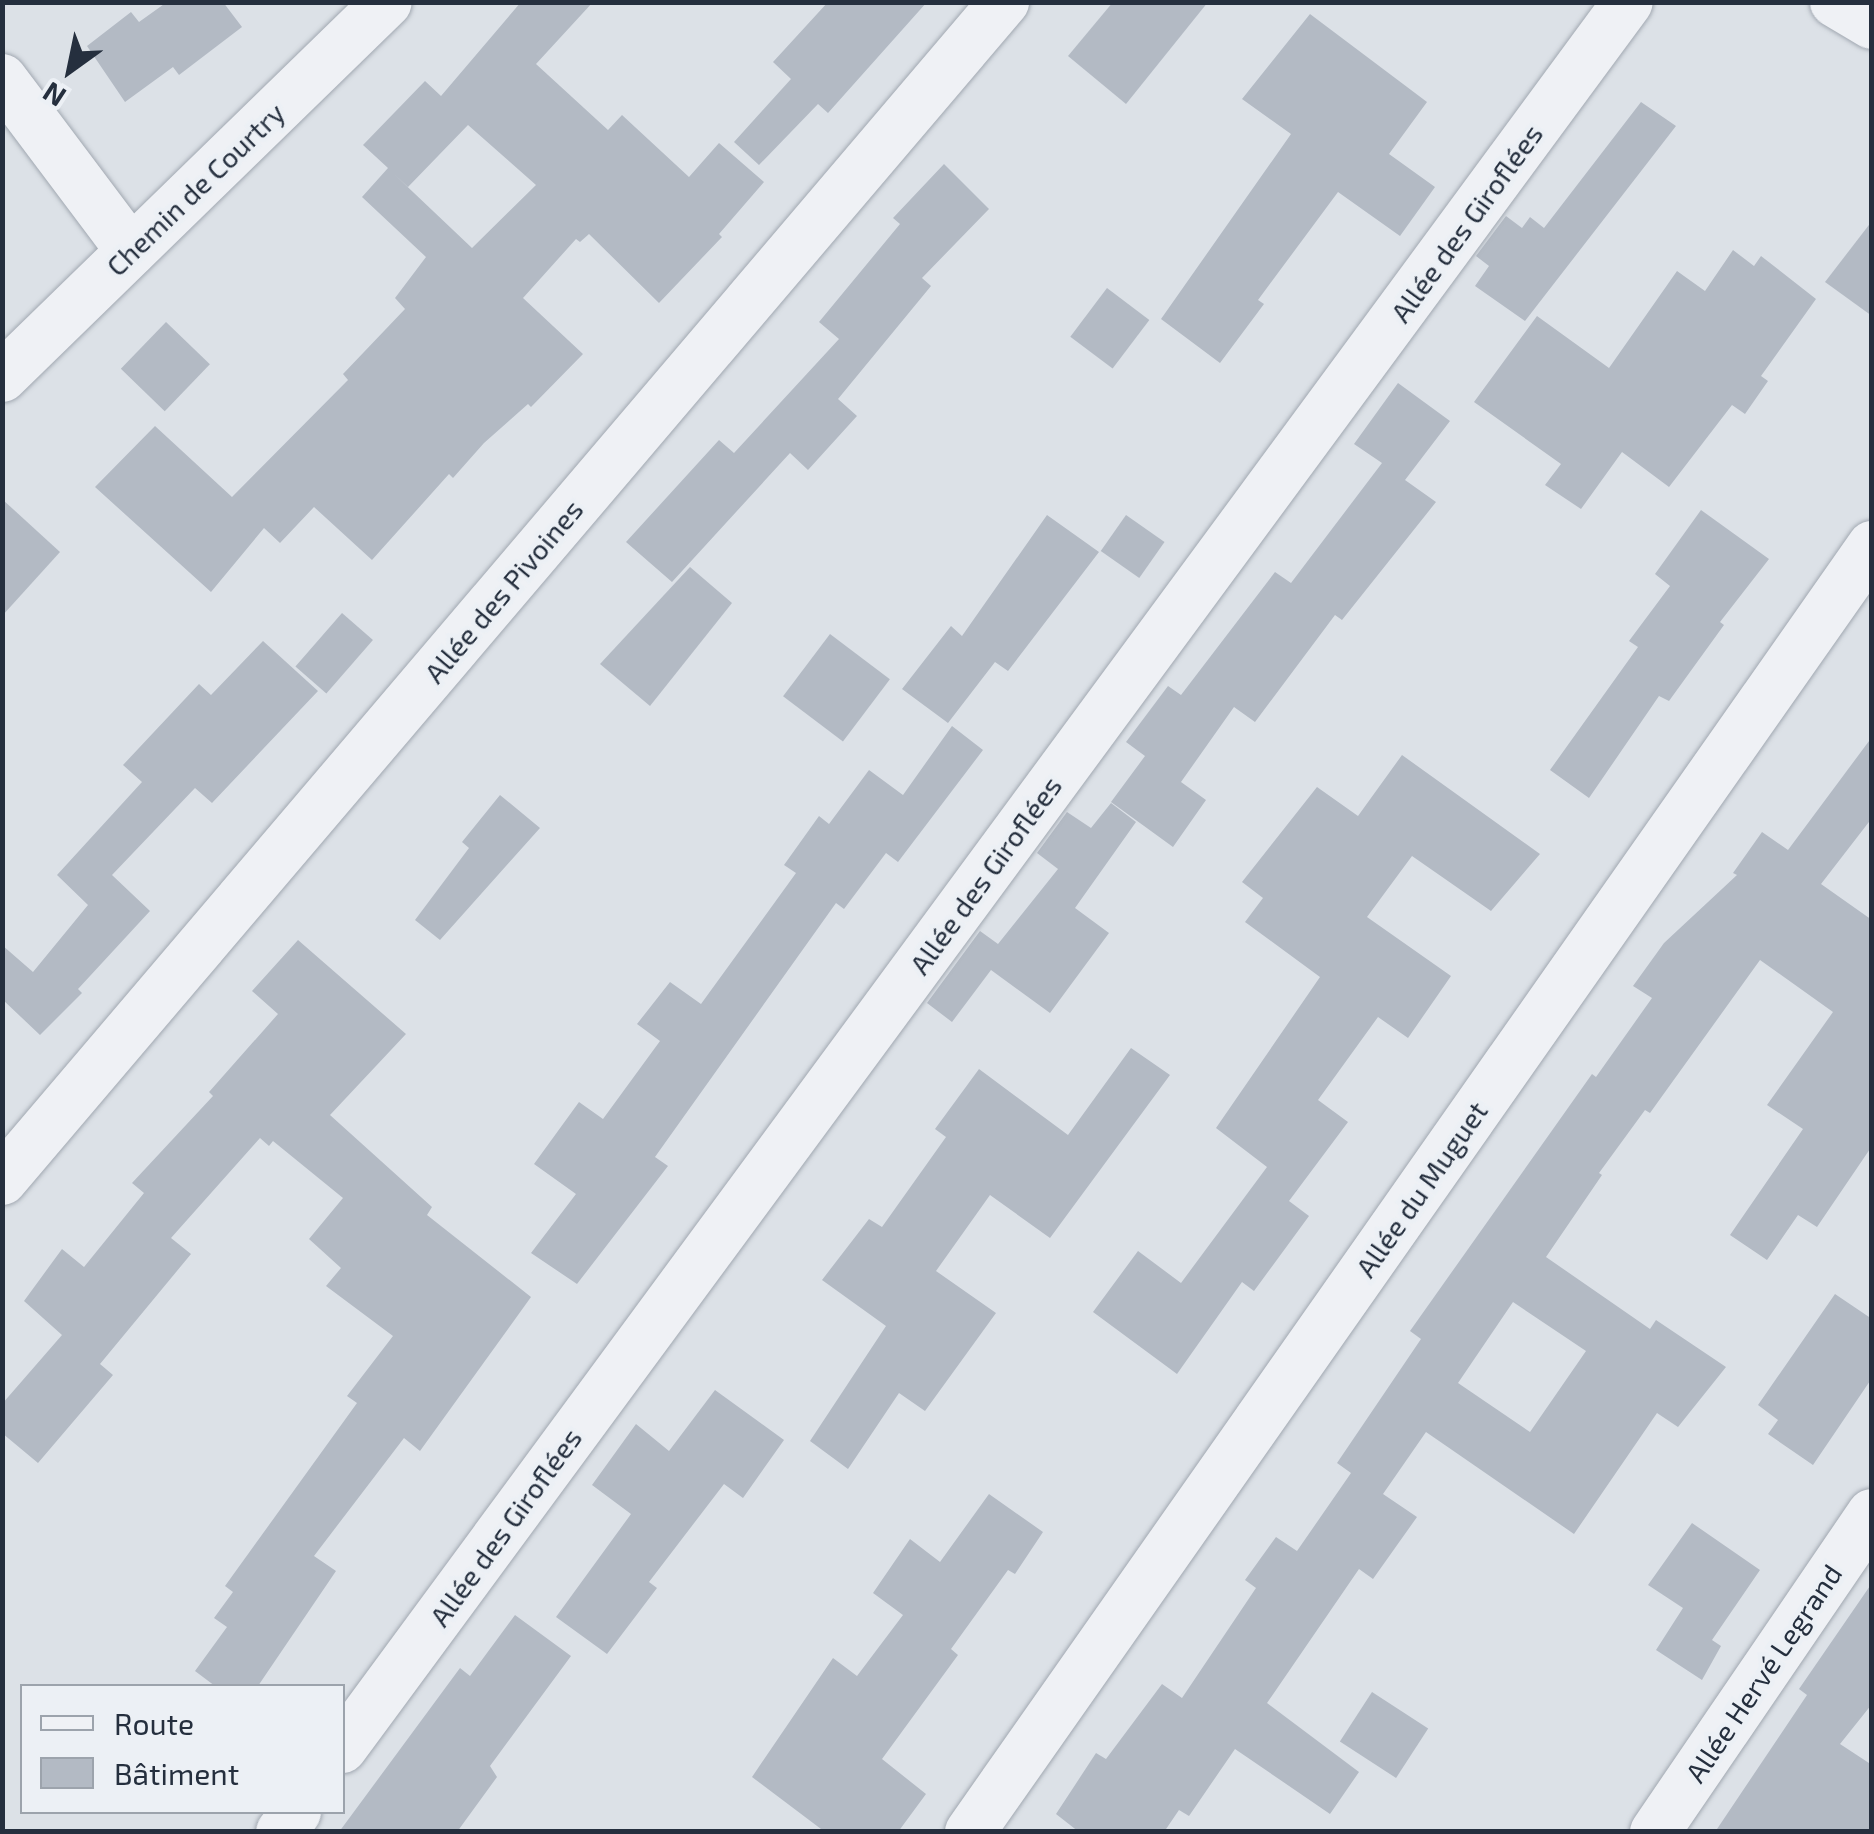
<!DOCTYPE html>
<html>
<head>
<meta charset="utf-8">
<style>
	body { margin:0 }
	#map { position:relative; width:1874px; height:1834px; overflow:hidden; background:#dce1e7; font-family:"Exo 2",sans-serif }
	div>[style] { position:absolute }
	.building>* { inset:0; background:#b3bac4; transform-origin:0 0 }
	.roads { filter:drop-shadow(0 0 2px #a1a8b1) drop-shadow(0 0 2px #a1a8b1) }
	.minor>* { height:50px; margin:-25px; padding:0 25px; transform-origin:25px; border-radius:25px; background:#eff1f5 }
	span { translate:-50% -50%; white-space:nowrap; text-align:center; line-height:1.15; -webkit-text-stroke:9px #ecf0f5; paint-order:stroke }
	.street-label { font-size:28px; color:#252f3e }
	.frame { position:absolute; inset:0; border:5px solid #252f3e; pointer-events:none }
	.legend { position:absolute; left:20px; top:1684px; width:325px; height:130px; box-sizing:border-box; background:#ecf0f5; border:2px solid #9ca3ac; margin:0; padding:12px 18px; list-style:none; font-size:30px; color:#252f3e }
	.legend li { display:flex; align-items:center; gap:20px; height:50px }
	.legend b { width:50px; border:2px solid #9ca3ac }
	.north { position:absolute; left:20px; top:20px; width:100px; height:100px; -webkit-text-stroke:8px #ecf0f5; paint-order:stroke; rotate:213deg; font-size:28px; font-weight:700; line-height:40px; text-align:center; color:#252f3e }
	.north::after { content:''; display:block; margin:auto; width:35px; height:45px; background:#252f3e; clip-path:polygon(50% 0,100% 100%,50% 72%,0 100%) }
</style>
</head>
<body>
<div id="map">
	<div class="building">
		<div style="clip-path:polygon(167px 2px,223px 2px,242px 27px,179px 75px,173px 67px,125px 102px,87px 46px,131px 12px,139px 22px)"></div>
		<div style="clip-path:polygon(evenodd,521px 2px,593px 2px,536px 64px,608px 130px,622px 115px,689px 177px,719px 143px,764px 182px,719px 234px,722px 237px,659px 303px,589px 234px,580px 242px,576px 239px,523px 298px,583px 354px,531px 407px,528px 404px,484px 443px,453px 478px,449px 474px,372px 560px,314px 507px,280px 543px,264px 528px,211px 592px,95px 487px,155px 426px,232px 497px,348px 380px,343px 374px,405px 309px,395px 298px,426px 257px,362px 197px,388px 168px,363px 145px,425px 81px,441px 96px,521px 2px,468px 125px,536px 185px,472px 248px,394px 174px,408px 187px,468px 125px)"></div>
		<div style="clip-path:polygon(828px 2px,927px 2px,828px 113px,818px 104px,759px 165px,734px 142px,791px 79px,773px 62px)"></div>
		<div style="clip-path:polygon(1113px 2px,1208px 2px,1126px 104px,1068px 56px)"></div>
		<div style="clip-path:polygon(1310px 14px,1427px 102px,1389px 154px,1435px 187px,1400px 236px,1338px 192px,1258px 300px,1264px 304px,1220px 363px,1161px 319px,1291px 134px,1242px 99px)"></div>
		<div style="clip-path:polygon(1641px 102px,1676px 126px,1525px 321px,1475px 286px,1489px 266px,1476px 256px,1506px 216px,1522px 228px,1530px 217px,1544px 228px)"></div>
		<div style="clip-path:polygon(944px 164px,989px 209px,922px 278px,931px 286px,838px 399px,857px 416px,808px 470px,790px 453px,672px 582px,626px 542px,719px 440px,734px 453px,839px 339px,819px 322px,900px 224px,893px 218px)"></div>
		<div style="clip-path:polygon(1872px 221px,1872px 316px,1825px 282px)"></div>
		<div style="clip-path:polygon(1733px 250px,1754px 266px,1761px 256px,1816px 299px,1761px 376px,1768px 381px,1745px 414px,1732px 405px,1669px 487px,1622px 452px,1581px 509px,1545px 485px,1561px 464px,1474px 402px,1537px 316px,1609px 368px,1677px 271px,1705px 291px)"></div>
		<div style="left:1107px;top:288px;width:53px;height:61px;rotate:37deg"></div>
		<div style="left:166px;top:322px;width:61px;height:65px;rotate:44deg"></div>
		<div style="clip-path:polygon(1398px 383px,1450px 421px,1405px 480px,1436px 502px,1342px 620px,1335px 615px,1255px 722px,1234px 707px,1181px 782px,1206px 800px,1173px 847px,1111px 802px,1145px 756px,1126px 742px,1168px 686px,1181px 695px,1275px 572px,1291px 583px,1382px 463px,1354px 444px)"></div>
		<div style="clip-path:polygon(2px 499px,60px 552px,2px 616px)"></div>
		<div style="clip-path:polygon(1701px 510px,1769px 559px,1720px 622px,1724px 625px,1669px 701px,1659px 696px,1589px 798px,1550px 770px,1638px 647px,1629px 641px,1670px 586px,1655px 574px)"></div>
		<div style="clip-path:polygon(1047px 515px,1099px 552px,1008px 671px,995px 662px,948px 723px,902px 689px,951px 626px,962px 636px)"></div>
		<div style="left:1126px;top:515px;width:47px;height:44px;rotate:35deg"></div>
		<div style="clip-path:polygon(690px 567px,732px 603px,650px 706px,600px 664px)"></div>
		<div style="left:342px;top:613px;width:41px;height:71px;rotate:41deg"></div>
		<div style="left:830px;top:634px;width:75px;height:78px;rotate:37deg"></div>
		<div style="clip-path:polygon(263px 641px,318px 691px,212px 803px,195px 788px,112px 875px,150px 911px,78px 989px,82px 993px,40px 1035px,2px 999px,2px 945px,33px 972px,88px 905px,57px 875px,142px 782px,123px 765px,199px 684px,211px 695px)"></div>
		<div style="clip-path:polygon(952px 726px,983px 750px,898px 862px,886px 853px,844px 909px,836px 903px,655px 1157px,668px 1166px,577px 1284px,531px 1253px,576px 1194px,534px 1164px,579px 1102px,603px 1119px,660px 1041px,637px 1024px,670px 982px,701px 1004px,796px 873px,784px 865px,819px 816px,829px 824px,869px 770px,903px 795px)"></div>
		<div style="clip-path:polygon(evenodd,1872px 737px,1872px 818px,1821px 884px,1872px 920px,1872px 1146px,1817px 1227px,1798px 1215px,1767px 1260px,1730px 1235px,1803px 1129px,1767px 1105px,1833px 1012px,1760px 960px,1650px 1113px,1645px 1110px,1599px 1173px,1602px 1175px,1546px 1257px,1650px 1329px,1656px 1320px,1726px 1367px,1678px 1427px,1657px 1413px,1574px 1534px,1426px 1432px,1383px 1494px,1417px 1517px,1373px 1579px,1359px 1569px,1267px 1703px,1359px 1772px,1330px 1814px,1235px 1749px,1189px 1816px,1179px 1810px,1164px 1832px,1079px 1832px,1056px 1814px,1096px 1753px,1106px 1759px,1162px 1684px,1182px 1698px,1256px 1588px,1245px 1580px,1276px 1537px,1297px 1551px,1351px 1473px,1337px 1463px,1421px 1339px,1410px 1331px,1592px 1074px,1596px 1077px,1652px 998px,1633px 986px,1664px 943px,1737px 875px,1733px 873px,1762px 832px,1788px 850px,1872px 737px,1513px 1302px,1586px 1351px,1530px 1432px,1458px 1383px,1513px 1302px)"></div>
		<div style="clip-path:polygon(1402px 755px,1540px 854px,1491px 911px,1412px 856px,1367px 917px,1451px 976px,1408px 1038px,1378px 1017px,1318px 1100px,1348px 1122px,1289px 1201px,1309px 1216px,1254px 1291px,1242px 1282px,1177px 1374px,1093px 1312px,1138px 1251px,1181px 1283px,1267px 1167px,1216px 1128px,1320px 977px,1245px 922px,1263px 898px,1242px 882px,1317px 787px,1358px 816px)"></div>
		<div style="clip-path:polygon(500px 795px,540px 828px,440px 940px,415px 920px,469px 848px,462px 842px)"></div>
		<div style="clip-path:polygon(1111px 803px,1136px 822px,1075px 908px,1109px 933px,1050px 1013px,991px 970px,952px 1022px,927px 1003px,980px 931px,998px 944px,1058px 869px,1037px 853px,1067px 812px,1091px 828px)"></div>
		<div style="clip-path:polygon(298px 940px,406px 1034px,330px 1115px,432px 1207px,427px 1215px,531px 1297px,420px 1451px,404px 1438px,314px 1556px,336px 1571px,258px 1686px,215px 1686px,195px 1671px,227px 1627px,214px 1618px,233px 1592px,225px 1586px,357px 1403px,347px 1396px,393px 1336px,326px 1286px,341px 1268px,309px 1239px,343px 1198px,273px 1141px,269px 1146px,260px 1138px,171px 1238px,191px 1254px,100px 1364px,113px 1375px,38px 1463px,2px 1433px,2px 1404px,62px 1335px,24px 1301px,62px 1249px,84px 1267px,144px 1193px,132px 1183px,213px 1096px,209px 1092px,278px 1014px,252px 991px)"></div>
		<div style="clip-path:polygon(1131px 1048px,1170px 1075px,1050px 1238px,990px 1195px,936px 1271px,996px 1313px,925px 1411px,899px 1393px,848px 1469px,810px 1441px,886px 1326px,822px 1280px,869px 1219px,882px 1227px,946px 1137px,935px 1129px,979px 1069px,1068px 1135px)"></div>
		<div style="clip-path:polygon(1835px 1294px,1872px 1319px,1872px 1378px,1813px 1465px,1768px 1434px,1778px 1420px,1758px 1405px)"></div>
		<div style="clip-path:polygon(715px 1390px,784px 1440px,743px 1498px,724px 1484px,649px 1582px,657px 1588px,607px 1654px,556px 1617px,631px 1514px,592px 1485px,636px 1424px,669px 1451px)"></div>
		<div style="clip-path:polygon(989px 1494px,1043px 1532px,1015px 1574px,1008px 1570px,951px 1649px,958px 1655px,882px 1759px,926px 1794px,898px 1832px,825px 1832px,752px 1777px,833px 1658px,857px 1676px,903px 1615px,873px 1593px,910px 1539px,940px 1562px)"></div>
		<div style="clip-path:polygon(1692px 1523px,1760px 1570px,1712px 1640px,1721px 1646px,1702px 1680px,1656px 1650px,1683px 1608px,1648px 1585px)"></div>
		<div style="clip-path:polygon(1872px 1583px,1872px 1704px,1840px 1744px,1872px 1765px,1872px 1832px,1715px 1832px,1807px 1695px,1799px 1689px)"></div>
		<div style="clip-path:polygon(515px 1615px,571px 1656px,490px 1766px,497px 1777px,457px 1832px,339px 1832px,460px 1668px,470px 1676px)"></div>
		<div style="left:1372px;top:1692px;width:67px;height:59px;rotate:33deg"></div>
	</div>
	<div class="roads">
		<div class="minor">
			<div style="left:1835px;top:2px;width:43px;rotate:30.7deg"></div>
			<div style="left:2px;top:79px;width:215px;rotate:53.1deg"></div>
			<div style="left:2px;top:377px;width:537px;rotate:-44.25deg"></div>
			<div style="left:2px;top:1180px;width:1547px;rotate:-49.62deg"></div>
			<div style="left:342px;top:1748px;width:2168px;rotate:-53.63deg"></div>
			<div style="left:281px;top:1832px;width:25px;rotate:-53deg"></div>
			<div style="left:970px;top:1832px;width:1571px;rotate:-54.95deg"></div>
			<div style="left:1655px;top:1832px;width:385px;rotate:-55.7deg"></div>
		</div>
	</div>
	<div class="street-label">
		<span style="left:195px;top:189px;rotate:-44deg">Chemin de Courtry</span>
		<span style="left:1466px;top:223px;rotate:-54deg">Allée des Giroflées</span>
		<span style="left:503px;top:591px;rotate:-50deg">Allée des Pivoines</span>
		<span style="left:985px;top:875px;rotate:-54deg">Allée des Giroflées</span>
		<span style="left:1421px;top:1189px;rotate:-55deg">Allée du Muguet</span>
		<span style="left:505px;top:1527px;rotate:-54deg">Allée des Giroflées</span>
		<span style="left:1763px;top:1673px;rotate:-56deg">Allée Hervé Legrand</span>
	</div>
	<div class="frame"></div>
	<ul class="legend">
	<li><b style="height:12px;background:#eff1f5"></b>Route</li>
	<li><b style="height:28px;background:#b3bac4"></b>Bâtiment</li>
	</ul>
	<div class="north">N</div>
</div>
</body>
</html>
